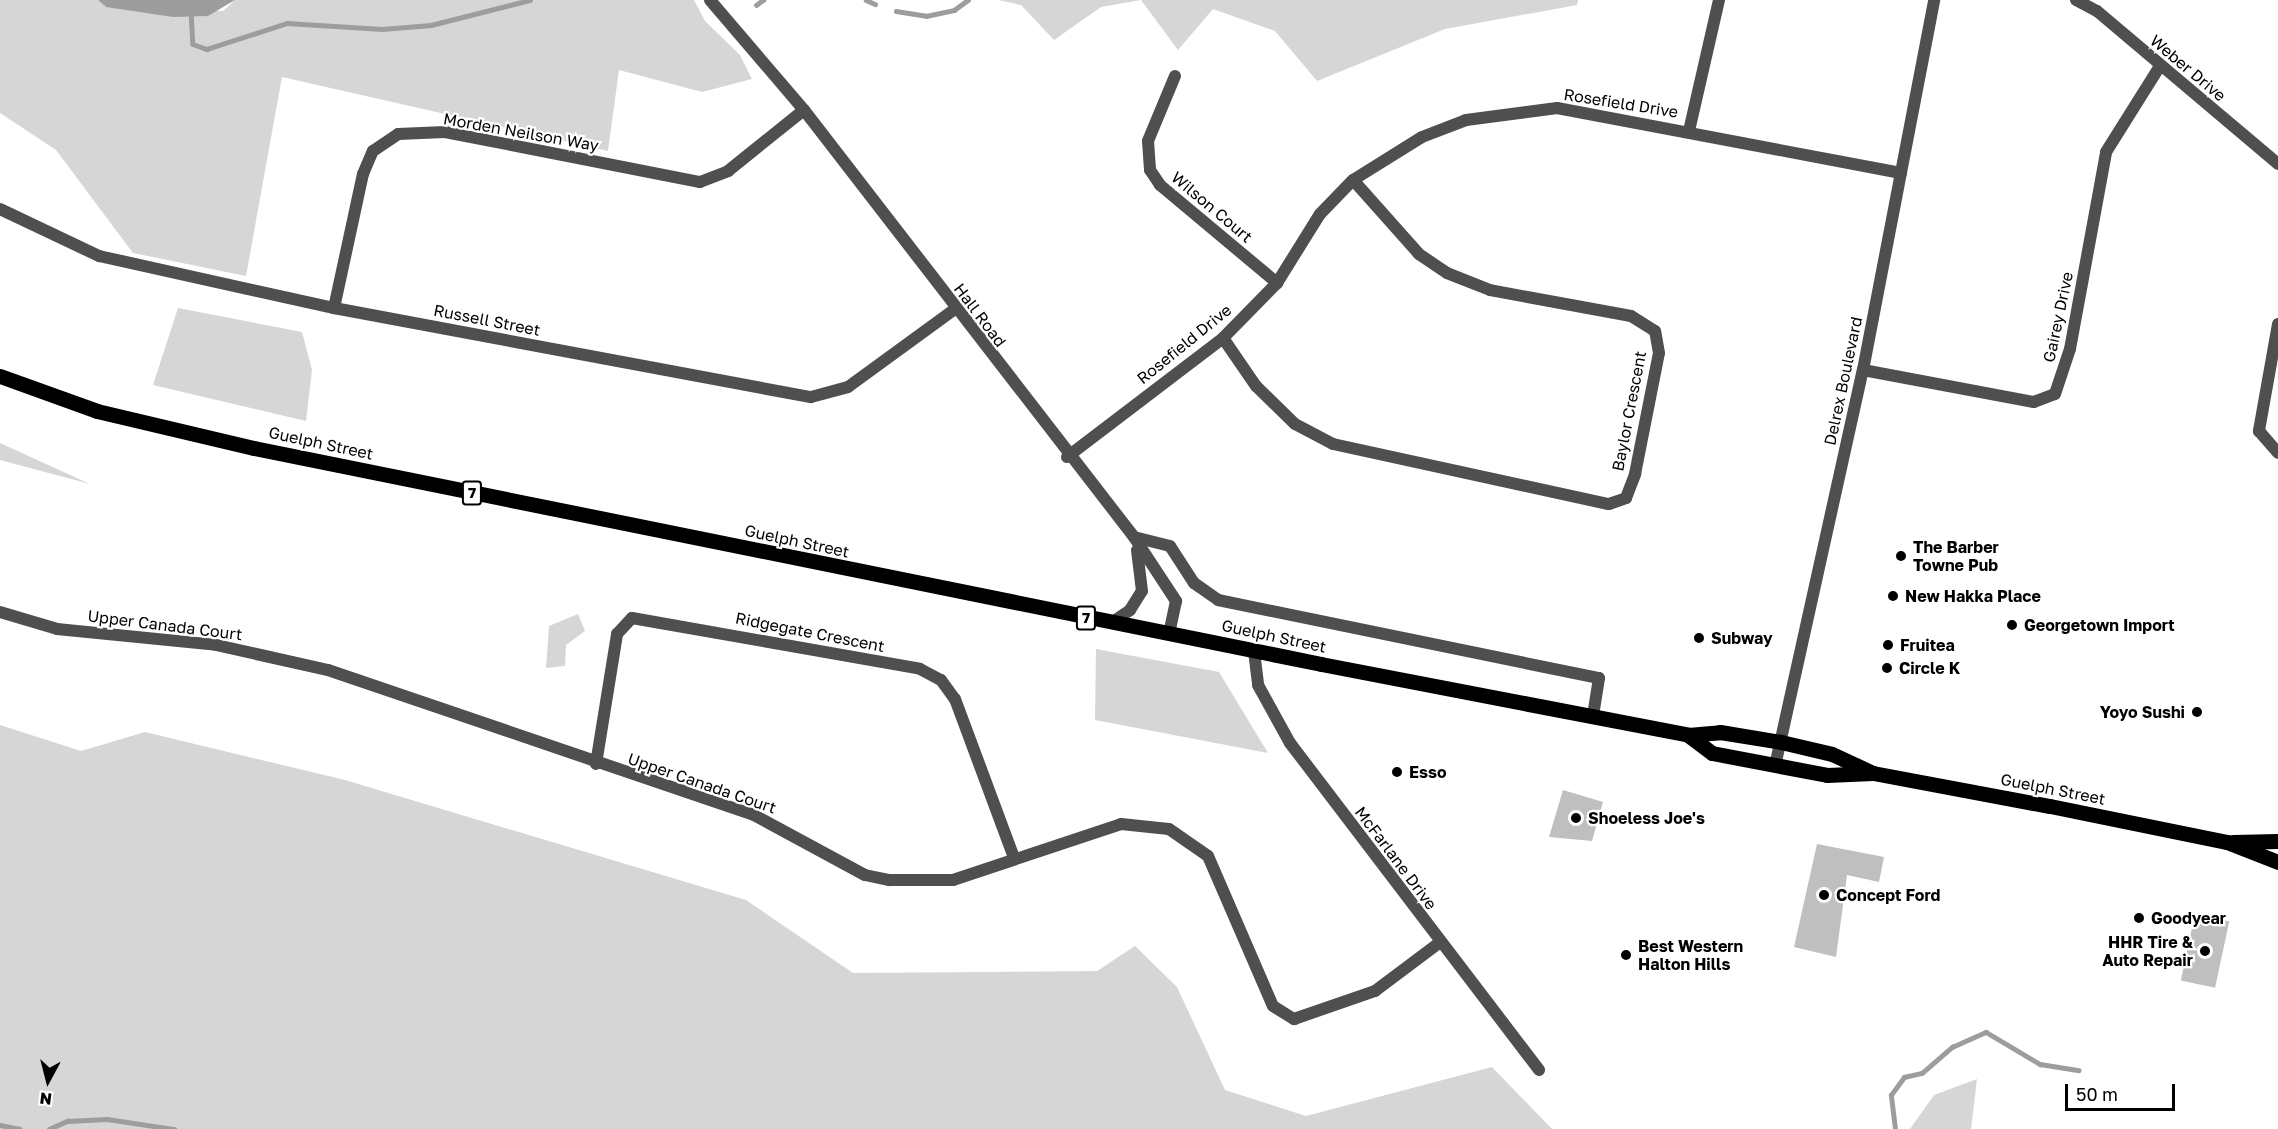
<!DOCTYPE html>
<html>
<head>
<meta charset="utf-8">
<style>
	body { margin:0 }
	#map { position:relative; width:2278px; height:1129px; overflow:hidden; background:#fff; font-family:"Golos Text",sans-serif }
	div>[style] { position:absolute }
	.green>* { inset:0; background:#d6d6d6 }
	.water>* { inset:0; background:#9d9d9d }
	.stream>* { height:4.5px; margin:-2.25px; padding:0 2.25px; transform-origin:2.25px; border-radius:2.25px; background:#9d9d9d }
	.building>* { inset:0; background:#bfbfbf; transform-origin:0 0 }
	.minor>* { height:12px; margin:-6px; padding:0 6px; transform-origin:6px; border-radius:6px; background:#4f4f4f }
	.tertiary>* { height:12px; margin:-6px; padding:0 6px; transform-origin:6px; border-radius:6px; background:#4f4f4f }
	.primary>* { height:15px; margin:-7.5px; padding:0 7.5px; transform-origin:7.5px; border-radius:7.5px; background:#000 }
	.dots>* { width:16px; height:16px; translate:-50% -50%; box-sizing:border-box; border:3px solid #fff; border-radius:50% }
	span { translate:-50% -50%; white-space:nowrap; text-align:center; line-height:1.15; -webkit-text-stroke:4.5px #fff; paint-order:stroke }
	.shield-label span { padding:2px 4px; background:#fff; border:2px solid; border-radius:4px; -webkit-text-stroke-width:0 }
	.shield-label { font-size:15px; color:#000; font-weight:700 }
	.street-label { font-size:16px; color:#000 }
	.poi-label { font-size:16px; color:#000; font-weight:700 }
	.left { translate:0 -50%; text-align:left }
	.right { translate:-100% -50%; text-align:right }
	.north { position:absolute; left:18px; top:1051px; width:60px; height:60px; -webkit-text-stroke:4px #fff; paint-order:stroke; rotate:187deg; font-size:16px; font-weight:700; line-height:24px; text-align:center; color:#000 }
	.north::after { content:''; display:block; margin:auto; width:21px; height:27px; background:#000; clip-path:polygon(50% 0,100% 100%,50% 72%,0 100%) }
	.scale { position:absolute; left:2065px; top:1084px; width:110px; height:27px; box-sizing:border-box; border:3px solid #000; border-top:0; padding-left:8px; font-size:18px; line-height:21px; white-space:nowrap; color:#000; -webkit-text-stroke:4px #fff; paint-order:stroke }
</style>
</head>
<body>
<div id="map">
	<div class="green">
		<div style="clip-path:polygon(0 0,98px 0,106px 7px,223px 11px,235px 0,694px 0,705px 21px,740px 55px,752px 79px,702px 92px,619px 70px,608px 151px,282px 77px,246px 276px,133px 253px,56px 150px,0 113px)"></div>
		<div style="clip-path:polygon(998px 0,1578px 0,1577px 5px,1445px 29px,1317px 81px,1275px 31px,1213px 9px,1178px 50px,1141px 0,1101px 7px,1054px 40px,1021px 5px)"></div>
		<div style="clip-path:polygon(178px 308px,302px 332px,312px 370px,306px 421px,153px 385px)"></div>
		<div style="clip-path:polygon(0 443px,90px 484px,0 460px)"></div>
		<div style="clip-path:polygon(578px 614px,585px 631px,566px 645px,565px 666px,546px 668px,549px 626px)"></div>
		<div style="clip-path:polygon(1096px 649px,1219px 672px,1268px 753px,1095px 720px)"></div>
		<div style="clip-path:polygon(0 725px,81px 751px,145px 732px,345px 780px,746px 900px,853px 973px,1097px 971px,1135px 946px,1177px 987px,1225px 1090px,1306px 1116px,1492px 1067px,1552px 1129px,0 1129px)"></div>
		<div style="clip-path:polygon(1977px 1079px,1971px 1129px,1910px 1129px,1934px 1095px)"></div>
	</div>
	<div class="water">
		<div style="clip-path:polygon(98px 0,235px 0,208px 16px,173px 17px,106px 7px)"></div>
	</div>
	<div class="stream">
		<div style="left:866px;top:0;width:10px;rotate:24deg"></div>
		<div style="left:756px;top:5px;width:9px;rotate:-36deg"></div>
		<div style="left:191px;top:10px;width:34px;rotate:87deg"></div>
		<div style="left:193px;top:44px;width:15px;rotate:20deg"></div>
		<div style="left:207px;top:49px;width:84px;rotate:-18deg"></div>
		<div style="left:287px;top:23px;width:95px;rotate:3.6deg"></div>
		<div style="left:382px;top:29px;width:49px;rotate:-4.7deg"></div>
		<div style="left:431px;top:25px;width:102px;rotate:-14.2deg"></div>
		<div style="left:896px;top:11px;width:30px;rotate:9deg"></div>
		<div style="left:926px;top:16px;width:29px;rotate:-12deg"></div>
		<div style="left:954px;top:10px;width:17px;rotate:-36deg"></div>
		<div style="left:0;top:1125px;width:20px;rotate:11deg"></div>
		<div style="left:49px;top:1129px;width:20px;rotate:-24deg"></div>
		<div style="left:67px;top:1121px;width:40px;rotate:-2.9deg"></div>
		<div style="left:107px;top:1119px;width:68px;rotate:8.5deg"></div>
		<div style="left:1895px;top:1129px;width:34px;rotate:-97deg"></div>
		<div style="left:1891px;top:1095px;width:22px;rotate:-54deg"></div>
		<div style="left:1904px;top:1077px;width:18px;rotate:-13deg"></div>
		<div style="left:1922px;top:1073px;width:40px;rotate:-41deg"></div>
		<div style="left:1952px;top:1047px;width:37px;rotate:-24deg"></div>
		<div style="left:1986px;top:1032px;width:63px;rotate:30.7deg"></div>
		<div style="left:2040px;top:1064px;width:39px;rotate:9deg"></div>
	</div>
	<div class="building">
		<div style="clip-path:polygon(1563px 790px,1603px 802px,1592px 841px,1549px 837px)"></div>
		<div style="clip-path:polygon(1817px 844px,1884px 857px,1879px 882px,1847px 875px,1836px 957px,1794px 947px)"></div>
		<div style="left:2195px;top:914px;width:35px;height:68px;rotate:12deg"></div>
	</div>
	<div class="minor">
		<div style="left:710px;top:0;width:145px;rotate:49.5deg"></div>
		<div style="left:804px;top:110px;width:540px;rotate:52.3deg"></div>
		<div style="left:1134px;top:537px;width:77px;rotate:56.7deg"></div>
		<div style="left:1176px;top:601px;width:33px;rotate:102deg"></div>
		<div style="left:2076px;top:0;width:24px;rotate:28deg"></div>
		<div style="left:2097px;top:11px;width:237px;rotate:40.2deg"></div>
		<div style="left:1175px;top:76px;width:70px;rotate:112.6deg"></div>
		<div style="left:1148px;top:141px;width:29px;rotate:86deg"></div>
		<div style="left:1150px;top:170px;width:18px;rotate:56deg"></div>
		<div style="left:1160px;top:185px;width:153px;rotate:39.9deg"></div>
		<div style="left:1689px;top:131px;width:134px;rotate:-77.1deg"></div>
		<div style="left:0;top:209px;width:110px;rotate:25.4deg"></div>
		<div style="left:99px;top:256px;width:241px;rotate:12.5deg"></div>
		<div style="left:334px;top:308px;width:485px;rotate:10.6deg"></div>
		<div style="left:811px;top:397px;width:38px;rotate:-15deg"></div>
		<div style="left:848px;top:387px;width:132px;rotate:-36.1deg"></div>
		<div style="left:334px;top:308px;width:137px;rotate:-77.8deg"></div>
		<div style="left:363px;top:174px;width:25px;rotate:-67deg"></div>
		<div style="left:373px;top:151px;width:30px;rotate:-34deg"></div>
		<div style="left:398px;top:134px;width:47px;rotate:-2.4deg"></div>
		<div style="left:445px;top:132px;width:260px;rotate:11.1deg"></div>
		<div style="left:700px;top:182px;width:30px;rotate:-21deg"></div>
		<div style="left:728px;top:171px;width:97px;rotate:-38.8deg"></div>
		<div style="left:2278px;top:324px;width:109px;rotate:100.1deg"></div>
		<div style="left:2259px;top:431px;width:29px;rotate:49deg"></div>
		<div style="left:1223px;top:338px;width:58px;rotate:55.5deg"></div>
		<div style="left:1256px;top:386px;width:54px;rotate:44.3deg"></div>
		<div style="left:1295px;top:424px;width:43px;rotate:27.8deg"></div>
		<div style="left:1333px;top:444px;width:282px;rotate:12.3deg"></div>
		<div style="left:1609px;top:504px;width:18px;rotate:-19deg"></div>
		<div style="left:1626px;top:498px;width:26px;rotate:-69deg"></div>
		<div style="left:1635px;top:474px;width:123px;rotate:-78.8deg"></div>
		<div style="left:1659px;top:353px;width:22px;rotate:-100deg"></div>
		<div style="left:1655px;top:331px;width:28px;rotate:-148deg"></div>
		<div style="left:1631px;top:316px;width:143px;rotate:-169.6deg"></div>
		<div style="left:1490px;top:290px;width:46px;rotate:-158.4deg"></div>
		<div style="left:1447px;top:273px;width:34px;rotate:-146deg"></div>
		<div style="left:1419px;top:254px;width:99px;rotate:-131.7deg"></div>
		<div style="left:1863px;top:370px;width:174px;rotate:10.6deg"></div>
		<div style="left:2034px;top:402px;width:22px;rotate:-21deg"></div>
		<div style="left:2055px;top:394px;width:47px;rotate:-71.6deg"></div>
		<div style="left:2070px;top:349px;width:200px;rotate:-79.6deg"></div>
		<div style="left:2106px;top:152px;width:102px;rotate:-57.9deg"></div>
		<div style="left:1067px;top:457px;width:196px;rotate:-37.3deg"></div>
		<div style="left:1223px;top:338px;width:77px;rotate:-45.5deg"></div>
		<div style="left:1277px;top:283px;width:81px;rotate:-58.1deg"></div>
		<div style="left:1320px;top:214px;width:47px;rotate:-45.9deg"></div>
		<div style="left:1353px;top:180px;width:81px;rotate:-31.9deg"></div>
		<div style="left:1422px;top:137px;width:47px;rotate:-21.1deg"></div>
		<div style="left:1466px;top:120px;width:92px;rotate:-7.5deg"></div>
		<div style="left:1557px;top:108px;width:350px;rotate:10.7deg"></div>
		<div style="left:1134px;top:537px;width:37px;rotate:14deg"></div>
		<div style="left:1170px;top:546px;width:44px;rotate:57deg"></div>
		<div style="left:1194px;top:583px;width:29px;rotate:35deg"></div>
		<div style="left:1218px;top:600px;width:389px;rotate:11.6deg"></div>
		<div style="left:1599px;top:678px;width:38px;rotate:99deg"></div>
		<div style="left:0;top:612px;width:59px;rotate:16.6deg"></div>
		<div style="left:57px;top:629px;width:160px;rotate:5.7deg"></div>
		<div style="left:216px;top:645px;width:115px;rotate:12.6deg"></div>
		<div style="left:328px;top:670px;width:448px;rotate:18.8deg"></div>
		<div style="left:752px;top:814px;width:128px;rotate:28.4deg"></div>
		<div style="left:865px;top:875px;width:25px;rotate:12deg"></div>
		<div style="left:889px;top:880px;width:64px"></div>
		<div style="left:953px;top:880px;width:177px;rotate:-18.4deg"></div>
		<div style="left:1121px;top:824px;width:48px;rotate:5.9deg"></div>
		<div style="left:1169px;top:829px;width:47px;rotate:34.7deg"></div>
		<div style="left:1208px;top:856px;width:163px;rotate:66.6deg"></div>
		<div style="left:1273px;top:1006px;width:25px;rotate:32deg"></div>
		<div style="left:1294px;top:1019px;width:86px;rotate:-19.1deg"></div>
		<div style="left:1375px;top:991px;width:80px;rotate:-36.9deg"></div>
		<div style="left:1111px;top:623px;width:23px;rotate:-34deg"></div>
		<div style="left:1130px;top:610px;width:22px;rotate:-58deg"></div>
		<div style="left:1142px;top:591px;width:41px;rotate:-97deg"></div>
		<div style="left:1254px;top:651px;width:34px;rotate:83deg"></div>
		<div style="left:1258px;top:685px;width:66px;rotate:61.1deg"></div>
		<div style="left:1290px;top:743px;width:411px;rotate:52.7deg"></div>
		<div style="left:596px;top:764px;width:132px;rotate:-80.8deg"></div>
		<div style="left:617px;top:634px;width:22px;rotate:-47deg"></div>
		<div style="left:632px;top:618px;width:292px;rotate:10deg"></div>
		<div style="left:920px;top:669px;width:24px;rotate:28deg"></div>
		<div style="left:941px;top:680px;width:24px;rotate:54deg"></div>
		<div style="left:955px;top:699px;width:170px;rotate:69.6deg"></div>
	</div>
	<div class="tertiary">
		<div style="left:1775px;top:766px;width:406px;rotate:-77.5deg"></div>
		<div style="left:1863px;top:370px;width:377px;rotate:-79.1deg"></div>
	</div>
	<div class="primary">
		<div style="left:0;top:376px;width:103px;rotate:19.8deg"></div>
		<div style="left:97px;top:411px;width:161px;rotate:13.3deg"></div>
		<div style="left:254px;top:448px;width:1089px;rotate:11.44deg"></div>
		<div style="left:1321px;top:664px;width:374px;rotate:10.9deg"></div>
		<div style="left:1688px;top:735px;width:32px;rotate:-5deg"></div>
		<div style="left:1720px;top:732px;width:62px;rotate:9.3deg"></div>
		<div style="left:1781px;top:742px;width:52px;rotate:13.2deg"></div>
		<div style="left:1832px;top:754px;width:45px;rotate:24.9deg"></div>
		<div style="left:1688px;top:735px;width:30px;rotate:37deg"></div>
		<div style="left:1712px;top:753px;width:117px;rotate:10.8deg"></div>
		<div style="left:1827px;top:775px;width:46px;rotate:-2.5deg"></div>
		<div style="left:1873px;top:773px;width:180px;rotate:10.6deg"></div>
		<div style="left:2050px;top:806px;width:181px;rotate:11.5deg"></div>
		<div style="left:2227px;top:842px;width:55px;rotate:21.4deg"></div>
		<div style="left:2233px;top:842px;width:45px;rotate:-1.3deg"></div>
	</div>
	<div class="dots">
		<div style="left:1901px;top:556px;background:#000"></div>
		<div style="left:1893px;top:596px;background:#000"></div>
		<div style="left:2012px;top:625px;background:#000"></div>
		<div style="left:1699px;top:638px;background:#000"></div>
		<div style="left:1888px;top:645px;background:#000"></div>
		<div style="left:1887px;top:668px;background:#000"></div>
		<div style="left:2197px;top:712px;background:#000"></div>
		<div style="left:1397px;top:772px;background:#000"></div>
		<div style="left:1576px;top:818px;background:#000"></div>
		<div style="left:1824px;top:895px;background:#000"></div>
		<div style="left:2139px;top:918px;background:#000"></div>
		<div style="left:2205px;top:951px;background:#000"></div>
		<div style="left:1626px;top:955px;background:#000"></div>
	</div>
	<div class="shield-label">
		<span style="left:472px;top:493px">7</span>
		<span style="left:1086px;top:618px">7</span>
	</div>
	<div class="street-label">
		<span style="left:2188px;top:68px;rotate:40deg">Weber Drive</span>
		<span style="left:1621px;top:103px;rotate:9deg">Rosefield Drive</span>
		<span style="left:521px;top:132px;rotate:10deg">Morden Neilson Way</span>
		<span style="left:1212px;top:207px;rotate:40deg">Wilson Court</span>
		<span style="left:980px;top:315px;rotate:53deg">Hall Road</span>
		<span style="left:2058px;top:317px;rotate:-78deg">Gairey Drive</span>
		<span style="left:487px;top:320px;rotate:11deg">Russell Street</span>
		<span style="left:1184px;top:344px;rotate:-39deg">Rosefield Drive</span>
		<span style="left:1843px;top:381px;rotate:-78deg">Delrex Boulevard</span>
		<span style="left:1629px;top:411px;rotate:-79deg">Baylor Crescent</span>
		<span style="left:321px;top:443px;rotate:12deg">Guelph Street</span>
		<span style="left:797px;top:541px;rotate:12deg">Guelph Street</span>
		<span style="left:165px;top:625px;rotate:7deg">Upper Canada Court</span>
		<span style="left:810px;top:632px;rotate:11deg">Ridgegate Crescent</span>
		<span style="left:1274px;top:636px;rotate:12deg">Guelph Street</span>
		<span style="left:702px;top:783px;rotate:19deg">Upper Canada Court</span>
		<span style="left:2053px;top:789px;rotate:11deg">Guelph Street</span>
		<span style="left:1396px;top:858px;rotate:53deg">McFarlane Drive</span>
	</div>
	<div class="poi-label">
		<span class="left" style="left:1913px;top:556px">The Barber<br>Towne Pub</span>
		<span class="left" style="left:1905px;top:596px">New Hakka Place</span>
		<span class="left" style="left:2024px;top:625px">Georgetown Import</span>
		<span class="left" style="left:1711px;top:638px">Subway</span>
		<span class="left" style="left:1900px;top:645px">Fruitea</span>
		<span class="left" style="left:1899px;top:668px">Circle K</span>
		<span class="right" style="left:2185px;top:712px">Yoyo Sushi</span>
		<span class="left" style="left:1409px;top:772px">Esso</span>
		<span class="left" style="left:1588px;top:818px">Shoeless Joe's</span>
		<span class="left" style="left:1836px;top:895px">Concept Ford</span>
		<span class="left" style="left:2151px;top:918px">Goodyear</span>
		<span class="right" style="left:2193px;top:951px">HHR Tire &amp;<br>Auto Repair</span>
		<span class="left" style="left:1638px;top:955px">Best Western<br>Halton Hills</span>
	</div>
	<div class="north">N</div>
	<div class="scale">50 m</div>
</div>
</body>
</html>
